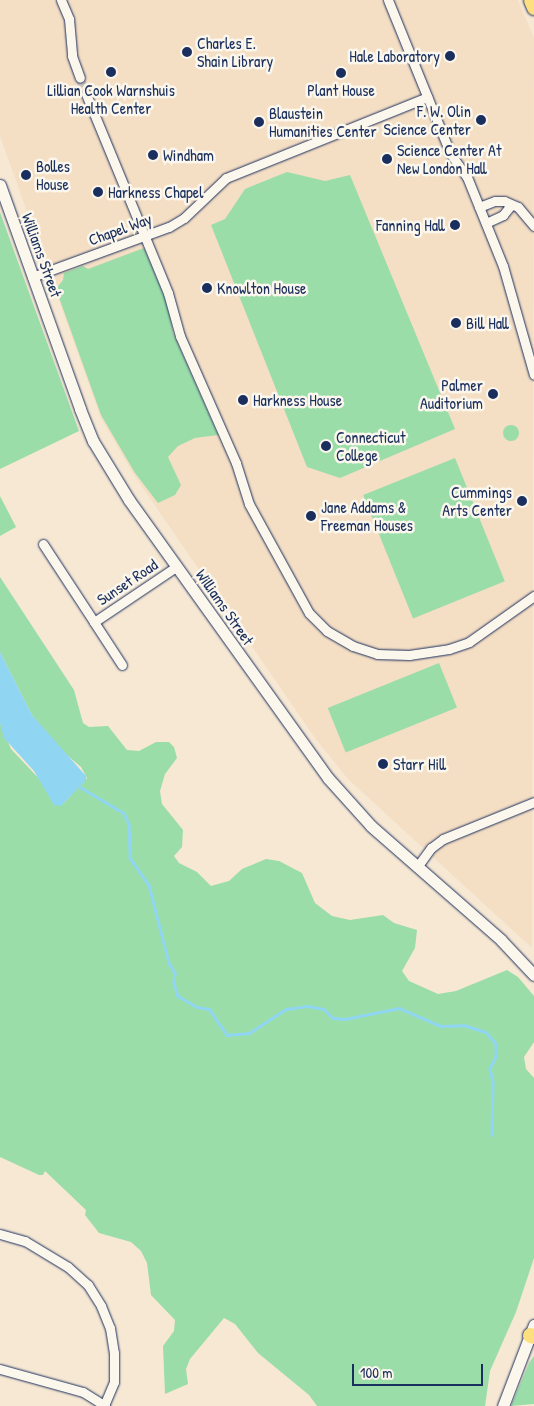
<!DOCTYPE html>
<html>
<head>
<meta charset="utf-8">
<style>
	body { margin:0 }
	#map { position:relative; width:534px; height:1406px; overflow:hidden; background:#f7e8d4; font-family:"Patrick Hand",sans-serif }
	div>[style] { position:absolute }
	.built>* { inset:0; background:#f4dec4 }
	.green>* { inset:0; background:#9adda9; transform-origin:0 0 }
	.round { border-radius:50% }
	.water>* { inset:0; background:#90d6f2 }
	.stream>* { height:2.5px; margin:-1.25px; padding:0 1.25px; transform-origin:1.25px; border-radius:1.25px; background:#90d6f2 }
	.street-tunnel>* { height:9px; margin-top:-4.5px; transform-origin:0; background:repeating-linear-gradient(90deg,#cbc3bc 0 9px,transparent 0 13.5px) }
	.roads { filter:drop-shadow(0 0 1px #1b2f5e) drop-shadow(0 0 1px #1b2f5e) }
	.street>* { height:9px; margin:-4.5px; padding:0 4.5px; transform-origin:4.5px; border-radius:4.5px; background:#fbf7ec }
	.secondary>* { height:11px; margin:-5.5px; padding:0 5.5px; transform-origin:5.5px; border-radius:5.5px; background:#fbf7ec }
	.highway>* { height:15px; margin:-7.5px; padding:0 7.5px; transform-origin:7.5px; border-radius:7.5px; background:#fddf80 }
	.dots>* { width:14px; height:14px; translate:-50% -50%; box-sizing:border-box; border:2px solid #fbf7ec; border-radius:50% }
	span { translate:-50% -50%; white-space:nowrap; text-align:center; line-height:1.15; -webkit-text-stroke:5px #fbf7ec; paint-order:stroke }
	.poi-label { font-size:16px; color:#1b2f5e }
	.left { translate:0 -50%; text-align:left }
	.right { translate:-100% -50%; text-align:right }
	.street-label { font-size:16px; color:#1b2f5e }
	.scale { position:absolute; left:352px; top:1364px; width:131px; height:22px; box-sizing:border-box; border:2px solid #1b2f5e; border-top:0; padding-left:6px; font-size:15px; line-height:18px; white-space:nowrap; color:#1b2f5e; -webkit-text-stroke:4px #fbf7ec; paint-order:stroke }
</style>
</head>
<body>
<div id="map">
	<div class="built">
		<div style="clip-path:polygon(0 0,518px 0,534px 38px,532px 948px,348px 779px,315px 738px,134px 475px,101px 418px,0 136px)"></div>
	</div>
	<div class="green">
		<div style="clip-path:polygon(287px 172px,325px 181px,350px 175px,455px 429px,340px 478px,307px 467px,211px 225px,225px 219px,245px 189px)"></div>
		<div style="clip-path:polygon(0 212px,79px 431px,0 469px)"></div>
		<div style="clip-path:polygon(144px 248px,167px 303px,173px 333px,218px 435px,195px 438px,178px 446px,168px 457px,181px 485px,175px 495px,158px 503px,135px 473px,101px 415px,56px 289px,63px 280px,64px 273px,83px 266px,88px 269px)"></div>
		<div class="round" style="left:503px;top:425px;width:16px;height:16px"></div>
		<div style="left:455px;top:458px;width:133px;height:99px;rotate:68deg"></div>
		<div style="clip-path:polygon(0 496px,16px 527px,0 536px)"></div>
		<div style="clip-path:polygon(0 577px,74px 690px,83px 723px,89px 727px,108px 726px,127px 750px,139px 751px,156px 742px,169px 742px,174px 747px,177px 758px,165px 774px,160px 791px,162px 804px,183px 830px,182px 847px,174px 856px,179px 863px,197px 872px,211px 886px,229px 881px,242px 869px,266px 859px,279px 861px,302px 873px,315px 903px,332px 916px,350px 920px,383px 915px,394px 923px,417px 930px,415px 948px,402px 971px,409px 981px,438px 994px,456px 991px,507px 970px,518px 977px,534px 996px,534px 1042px,524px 1057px,526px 1069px,534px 1078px,534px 1258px,516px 1312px,490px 1371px,485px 1406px,317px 1406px,309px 1395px,258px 1353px,235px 1324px,224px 1318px,190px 1359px,186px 1369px,188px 1384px,165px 1394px,163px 1346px,174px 1331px,175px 1320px,151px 1295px,147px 1263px,141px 1251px,131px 1242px,99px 1233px,85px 1215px,86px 1210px,45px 1171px,43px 1175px,39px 1175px,0 1157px,0 723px,11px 749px,63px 804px,87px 778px,81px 767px,55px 745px,32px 715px,0 652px)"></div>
		<div style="left:439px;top:663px;width:48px;height:120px;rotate:68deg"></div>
		<div style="clip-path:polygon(534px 1356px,534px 1404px,511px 1406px,529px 1363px)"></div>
	</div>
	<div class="water">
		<div style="clip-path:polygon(0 652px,32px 715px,86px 776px,86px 780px,61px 806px,54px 805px,34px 771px,4px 738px,0 723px)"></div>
	</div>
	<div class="stream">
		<div style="left:80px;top:787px;width:51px;rotate:30.6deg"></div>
		<div style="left:124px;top:813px;width:12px;rotate:66deg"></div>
		<div style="left:129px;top:824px;width:34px;rotate:88deg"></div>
		<div style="left:130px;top:858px;width:33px;rotate:55deg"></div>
		<div style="left:149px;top:885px;width:81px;rotate:75.6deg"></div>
		<div style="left:169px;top:963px;width:12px;rotate:59deg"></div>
		<div style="left:175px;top:973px;width:10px;rotate:96deg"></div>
		<div style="left:174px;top:983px;width:14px;rotate:73deg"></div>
		<div style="left:178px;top:996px;width:22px;rotate:30deg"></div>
		<div style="left:197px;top:1007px;width:12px;rotate:9deg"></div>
		<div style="left:209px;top:1009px;width:32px;rotate:55deg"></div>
		<div style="left:227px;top:1035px;width:22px;rotate:-5deg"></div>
		<div style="left:249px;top:1033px;width:44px;rotate:-33deg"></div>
		<div style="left:286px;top:1009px;width:22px;rotate:-8deg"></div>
		<div style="left:308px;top:1006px;width:16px;rotate:11deg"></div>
		<div style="left:324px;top:1009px;width:13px;rotate:45deg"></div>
		<div style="left:333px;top:1018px;width:12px;rotate:5deg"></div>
		<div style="left:345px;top:1019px;width:55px;rotate:-11.5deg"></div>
		<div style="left:399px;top:1008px;width:46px;rotate:23.2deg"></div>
		<div style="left:441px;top:1026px;width:23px;rotate:-2deg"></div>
		<div style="left:464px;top:1025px;width:23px;rotate:18deg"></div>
		<div style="left:486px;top:1032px;width:16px;rotate:50deg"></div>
		<div style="left:496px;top:1044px;width:13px;rotate:90deg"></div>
		<div style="left:496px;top:1057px;width:13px;rotate:117deg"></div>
		<div style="left:490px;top:1069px;width:13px;rotate:77deg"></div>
		<div style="left:493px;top:1082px;width:53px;rotate:91.1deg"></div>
	</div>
	<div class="street-tunnel">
		<div style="left:80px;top:78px;width:17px;rotate:69deg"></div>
	</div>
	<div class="roads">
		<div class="street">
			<div style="left:61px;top:0;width:21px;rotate:67deg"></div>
			<div style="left:69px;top:19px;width:37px;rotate:85deg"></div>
			<div style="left:72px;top:56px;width:23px;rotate:70deg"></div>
			<div style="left:388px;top:0;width:165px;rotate:67.9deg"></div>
			<div style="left:450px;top:153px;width:29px;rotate:55deg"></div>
			<div style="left:467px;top:177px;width:96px;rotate:68deg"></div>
			<div style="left:503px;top:266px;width:113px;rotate:74.1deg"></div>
			<div style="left:86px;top:94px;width:215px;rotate:67.6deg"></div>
			<div style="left:168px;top:293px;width:45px;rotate:74.4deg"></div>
			<div style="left:180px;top:336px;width:139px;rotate:66.2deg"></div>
			<div style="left:236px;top:463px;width:43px;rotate:72.4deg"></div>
			<div style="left:249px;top:504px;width:124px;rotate:61.2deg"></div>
			<div style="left:309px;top:613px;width:25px;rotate:45deg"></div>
			<div style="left:327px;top:631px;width:30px;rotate:30deg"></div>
			<div style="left:353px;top:646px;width:25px;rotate:18deg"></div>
			<div style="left:377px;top:654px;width:32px;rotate:2deg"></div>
			<div style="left:409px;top:655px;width:40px;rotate:-8.5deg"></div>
			<div style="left:449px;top:649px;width:21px;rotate:-19deg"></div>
			<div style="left:469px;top:642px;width:80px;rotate:-35.3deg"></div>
			<div style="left:479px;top:207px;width:17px;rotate:-21deg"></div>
			<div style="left:495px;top:201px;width:9px"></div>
			<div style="left:504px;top:201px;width:15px;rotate:23deg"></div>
			<div style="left:518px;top:207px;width:25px;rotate:50deg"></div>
			<div style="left:486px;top:223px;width:19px;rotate:-25deg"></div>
			<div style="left:503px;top:215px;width:13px;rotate:-51deg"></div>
			<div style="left:32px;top:277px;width:146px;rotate:-20.1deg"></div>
			<div style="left:169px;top:227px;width:17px;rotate:-31deg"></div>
			<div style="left:184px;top:218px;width:58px;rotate:-43.6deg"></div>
			<div style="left:226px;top:178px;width:217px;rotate:-21.9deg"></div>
			<div style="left:43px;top:544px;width:93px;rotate:56.8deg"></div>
			<div style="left:122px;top:665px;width:51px;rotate:-123.1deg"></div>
			<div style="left:94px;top:622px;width:99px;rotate:-33.9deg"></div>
			<div style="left:417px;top:867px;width:24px;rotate:-54deg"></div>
			<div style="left:431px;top:848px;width:15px;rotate:-37deg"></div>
			<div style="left:443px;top:839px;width:98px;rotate:-22.1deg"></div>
			<div style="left:0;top:1234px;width:26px;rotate:16deg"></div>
			<div style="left:25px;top:1241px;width:50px;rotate:31.2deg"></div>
			<div style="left:68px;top:1267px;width:27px;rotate:42deg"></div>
			<div style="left:88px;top:1285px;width:25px;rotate:58deg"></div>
			<div style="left:101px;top:1306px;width:24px;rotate:68deg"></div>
			<div style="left:110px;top:1328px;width:25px;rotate:81deg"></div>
			<div style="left:114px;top:1353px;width:29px;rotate:90deg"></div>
			<div style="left:114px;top:1382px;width:25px;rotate:113deg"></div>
			<div style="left:0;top:1369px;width:86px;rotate:15.5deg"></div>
			<div style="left:83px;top:1392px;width:26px;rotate:32deg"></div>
		</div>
		<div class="secondary">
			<div style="left:0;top:185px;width:238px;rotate:70.3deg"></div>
			<div style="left:80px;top:409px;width:35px;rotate:68deg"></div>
			<div style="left:93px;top:441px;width:69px;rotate:58.6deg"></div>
			<div style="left:129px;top:500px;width:342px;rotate:54.4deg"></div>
			<div style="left:328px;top:778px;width:64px;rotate:48.1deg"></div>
			<div style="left:371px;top:826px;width:173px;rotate:41.2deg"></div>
			<div style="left:501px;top:940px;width:48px;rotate:46.7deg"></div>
			<div style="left:503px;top:1406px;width:87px;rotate:-69.1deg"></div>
		</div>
		<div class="highway">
			<div style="left:531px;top:0;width:8px;rotate:67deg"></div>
			<div style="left:530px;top:1335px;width:4px;rotate:14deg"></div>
		</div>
	</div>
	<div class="dots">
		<div style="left:187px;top:52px;background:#1b2f5e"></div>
		<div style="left:450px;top:56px;background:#1b2f5e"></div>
		<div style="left:111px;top:72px;background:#1b2f5e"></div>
		<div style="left:341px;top:73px;background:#1b2f5e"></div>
		<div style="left:481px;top:120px;background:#1b2f5e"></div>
		<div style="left:259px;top:122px;background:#1b2f5e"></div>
		<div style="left:153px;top:155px;background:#1b2f5e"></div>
		<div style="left:387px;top:159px;background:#1b2f5e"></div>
		<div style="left:26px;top:175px;background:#1b2f5e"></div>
		<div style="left:98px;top:192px;background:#1b2f5e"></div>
		<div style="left:455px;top:225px;background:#1b2f5e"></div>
		<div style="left:207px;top:288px;background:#1b2f5e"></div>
		<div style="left:456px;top:323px;background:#1b2f5e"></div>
		<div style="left:493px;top:394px;background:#1b2f5e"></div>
		<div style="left:243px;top:400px;background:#1b2f5e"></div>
		<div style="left:326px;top:446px;background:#1b2f5e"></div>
		<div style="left:522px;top:501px;background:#1b2f5e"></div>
		<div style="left:311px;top:516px;background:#1b2f5e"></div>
		<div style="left:383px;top:764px;background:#1b2f5e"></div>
	</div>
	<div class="poi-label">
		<span class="left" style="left:197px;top:52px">Charles E.<br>Shain Library</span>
		<span class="right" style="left:440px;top:56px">Hale Laboratory</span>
		<span style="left:111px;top:99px">Lillian Cook Warnshuis<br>Health Center</span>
		<span style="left:341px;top:90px">Plant House</span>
		<span class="right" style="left:471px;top:120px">F. W. Olin<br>Science Center</span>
		<span class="left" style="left:269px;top:122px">Blaustein<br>Humanities Center</span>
		<span class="left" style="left:397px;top:159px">Science Center At<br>New London Hall</span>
		<span class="left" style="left:163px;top:155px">Windham</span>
		<span class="left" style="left:36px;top:175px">Bolles<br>House</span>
		<span class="left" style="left:108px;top:192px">Harkness Chapel</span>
		<span class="right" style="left:445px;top:225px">Fanning Hall</span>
		<span class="left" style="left:217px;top:288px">Knowlton House</span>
		<span class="left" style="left:466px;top:323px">Bill Hall</span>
		<span class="right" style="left:483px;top:394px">Palmer<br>Auditorium</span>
		<span class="left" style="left:253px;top:400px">Harkness House</span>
		<span class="left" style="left:336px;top:446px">Connecticut<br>College</span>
		<span class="right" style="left:512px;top:501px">Cummings<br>Arts Center</span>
		<span class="left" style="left:321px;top:516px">Jane Addams &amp;<br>Freeman Houses</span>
		<span class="left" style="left:393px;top:764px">Starr Hill</span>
	</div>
	<div class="street-label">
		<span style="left:120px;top:229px;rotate:-20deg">Chapel Way</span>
		<span style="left:42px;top:255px;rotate:70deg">Williams Street</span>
		<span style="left:127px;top:582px;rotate:-34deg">Sunset Road</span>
		<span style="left:225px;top:607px;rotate:55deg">Williams Street</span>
	</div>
	<div class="scale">100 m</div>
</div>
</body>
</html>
